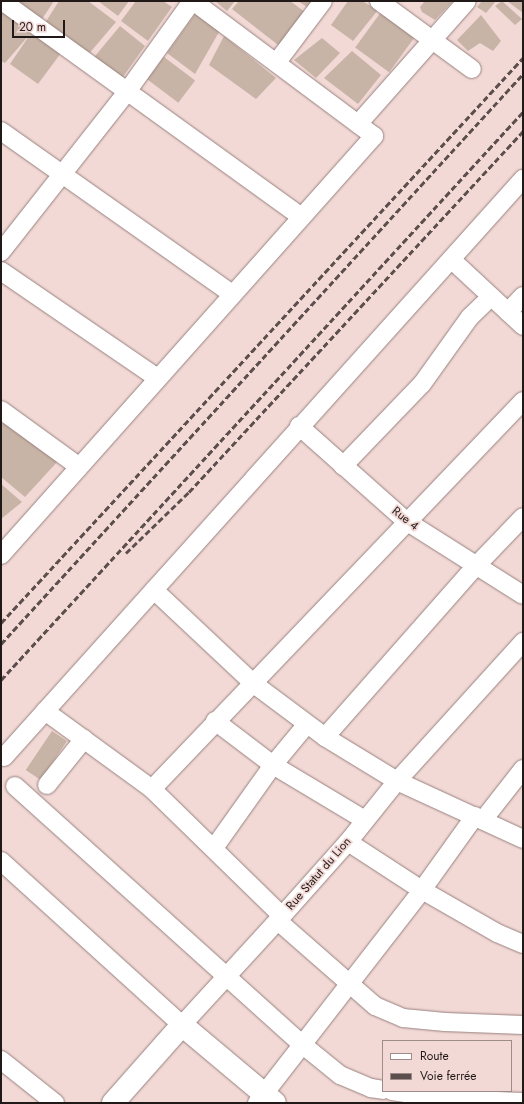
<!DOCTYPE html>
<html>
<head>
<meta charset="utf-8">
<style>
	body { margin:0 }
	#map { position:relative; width:524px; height:1104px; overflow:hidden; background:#f2d9d6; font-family:Jost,sans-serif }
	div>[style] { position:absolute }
	.building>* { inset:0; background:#c7b4a6; transform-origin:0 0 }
	.roads { filter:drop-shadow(0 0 1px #98817f) drop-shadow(0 0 1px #98817f) }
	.minor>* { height:18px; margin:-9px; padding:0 9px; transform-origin:9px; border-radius:9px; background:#fff }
	.tertiary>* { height:22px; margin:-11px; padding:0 11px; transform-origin:11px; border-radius:11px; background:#fff }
	.rail>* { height:3px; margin-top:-1.5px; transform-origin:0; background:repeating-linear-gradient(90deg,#5b4e4c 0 6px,transparent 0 9px) }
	span { translate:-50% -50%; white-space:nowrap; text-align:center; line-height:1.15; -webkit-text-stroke:3.5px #f2d9d6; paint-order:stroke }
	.street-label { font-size:12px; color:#211918 }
	.frame { position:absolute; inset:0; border:2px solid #211918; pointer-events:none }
	.legend { position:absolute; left:382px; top:1040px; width:130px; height:52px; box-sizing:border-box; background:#f2d9d6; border:1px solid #9e8c8a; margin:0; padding:5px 7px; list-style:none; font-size:12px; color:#211918 }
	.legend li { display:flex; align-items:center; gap:8px; height:20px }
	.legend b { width:20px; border:1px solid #9e8c8a }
	.scale { position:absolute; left:12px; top:20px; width:53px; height:18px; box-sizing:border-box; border:2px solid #211918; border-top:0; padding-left:5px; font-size:12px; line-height:14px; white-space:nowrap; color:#211918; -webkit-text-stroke:3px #f2d9d6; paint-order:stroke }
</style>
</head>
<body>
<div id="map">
	<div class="building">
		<div style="clip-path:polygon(15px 1px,54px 1px,40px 22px)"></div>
		<div style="clip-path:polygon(59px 1px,88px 1px,116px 22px,87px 56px,45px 23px)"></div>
		<div style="clip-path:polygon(98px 1px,129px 1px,118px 16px)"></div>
		<div style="clip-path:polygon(136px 1px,163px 1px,172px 7px,148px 41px,121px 21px)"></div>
		<div style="clip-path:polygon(215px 1px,235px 1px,227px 11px)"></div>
		<div style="clip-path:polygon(239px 1px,290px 1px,305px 12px,282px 48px,232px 9px)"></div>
		<div style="clip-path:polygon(298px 1px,316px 1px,310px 9px)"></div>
		<div style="clip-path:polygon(348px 1px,362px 1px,378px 10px,353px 41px,331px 25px)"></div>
		<div style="clip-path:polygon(425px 1px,453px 1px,435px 20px,422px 12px,420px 7px)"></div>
		<div style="clip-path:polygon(482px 1px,496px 1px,486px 13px,477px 7px)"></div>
		<div style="clip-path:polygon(502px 1px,522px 19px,515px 25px,495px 6px)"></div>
		<div style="clip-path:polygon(507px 1px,523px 1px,523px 13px)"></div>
		<div style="clip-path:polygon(1px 8px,61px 53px,38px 84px,10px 64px,31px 33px,5px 63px,1px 61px)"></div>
		<div style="left:381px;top:12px;width:42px;height:44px;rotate:36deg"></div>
		<div style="clip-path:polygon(196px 13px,219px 32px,195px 74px,167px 53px)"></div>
		<div style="clip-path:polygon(481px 15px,501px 41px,493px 51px,480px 43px,468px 51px,457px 40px)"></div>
		<div style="clip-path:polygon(120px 26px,145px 46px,120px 81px,91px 61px)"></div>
		<div style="clip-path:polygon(224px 36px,276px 78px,256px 99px,209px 65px)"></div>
		<div style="clip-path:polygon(322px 38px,340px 53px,316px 78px,294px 60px)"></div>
		<div style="clip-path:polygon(352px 51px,381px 75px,358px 104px,324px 78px)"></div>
		<div style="left:164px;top:57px;width:39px;height:28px;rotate:37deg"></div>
		<div style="clip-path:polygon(6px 419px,58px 461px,25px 497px,1px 477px,1px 426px)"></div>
		<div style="clip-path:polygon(1px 484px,22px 502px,1px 519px)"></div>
		<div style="left:52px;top:731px;width:18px;height:47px;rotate:34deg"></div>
	</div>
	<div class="roads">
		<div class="minor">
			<div style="left:2px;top:1px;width:369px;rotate:35.8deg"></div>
			<div style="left:379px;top:1px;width:115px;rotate:36.2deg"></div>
			<div style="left:277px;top:62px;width:76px;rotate:-53deg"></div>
			<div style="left:358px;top:124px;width:164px;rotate:-48.5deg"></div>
			<div style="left:1px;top:131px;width:283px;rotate:35.2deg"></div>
			<div style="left:1px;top:252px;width:202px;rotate:-51.8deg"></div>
			<div style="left:126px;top:93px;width:113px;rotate:-54.3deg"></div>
			<div style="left:452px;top:260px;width:97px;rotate:42.9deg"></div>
			<div style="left:1px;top:271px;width:189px;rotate:34.4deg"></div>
			<div style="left:508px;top:312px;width:22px;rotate:-47deg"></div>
			<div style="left:1px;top:410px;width:95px;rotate:36deg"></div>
			<div style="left:299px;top:426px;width:143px;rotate:41.6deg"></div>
			<div style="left:406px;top:521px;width:138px;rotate:32.3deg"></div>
			<div style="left:343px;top:466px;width:114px;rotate:-46.1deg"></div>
			<div style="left:422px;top:384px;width:82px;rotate:-54.4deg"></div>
			<div style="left:470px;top:317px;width:29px;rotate:-44deg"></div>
			<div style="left:1px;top:555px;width:561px;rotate:-48.32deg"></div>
			<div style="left:374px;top:136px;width:226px;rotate:-143.3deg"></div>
			<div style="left:154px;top:590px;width:137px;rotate:43.2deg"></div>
			<div style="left:254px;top:684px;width:89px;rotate:36.7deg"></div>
			<div style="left:325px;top:737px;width:84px;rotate:31.4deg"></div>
			<div style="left:397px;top:781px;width:139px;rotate:24.7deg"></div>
			<div style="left:45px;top:711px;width:132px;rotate:36.1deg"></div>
			<div style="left:152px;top:789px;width:182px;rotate:44.3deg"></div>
			<div style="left:215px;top:721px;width:73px;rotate:37.2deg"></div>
			<div style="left:273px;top:765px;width:107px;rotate:30.9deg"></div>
			<div style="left:325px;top:737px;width:227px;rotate:-48.6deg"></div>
			<div style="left:475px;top:567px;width:69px;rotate:-46.2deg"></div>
			<div style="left:4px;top:757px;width:777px;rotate:-48.08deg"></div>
			<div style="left:47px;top:785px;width:59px;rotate:-51.2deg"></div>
			<div style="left:15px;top:786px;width:387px;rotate:42deg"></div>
			<div style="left:303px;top:1045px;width:48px;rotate:39deg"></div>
			<div style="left:340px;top:1075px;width:34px;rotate:23deg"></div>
			<div style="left:371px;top:1088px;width:12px;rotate:9deg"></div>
			<div style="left:152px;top:789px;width:537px;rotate:-46.28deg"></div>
			<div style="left:483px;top:820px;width:65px;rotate:-51.9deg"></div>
			<div style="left:348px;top:842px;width:88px;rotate:33deg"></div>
			<div style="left:422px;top:890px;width:86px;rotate:29.8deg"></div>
			<div style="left:497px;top:933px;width:28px;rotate:23deg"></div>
			<div style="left:214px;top:848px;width:102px;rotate:-54.6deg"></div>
			<div style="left:273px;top:765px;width:53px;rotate:-50.3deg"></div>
			<div style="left:1px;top:861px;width:244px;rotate:42.2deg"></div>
			<div style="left:182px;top:1025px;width:148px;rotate:-47.5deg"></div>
			<div style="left:282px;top:916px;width:99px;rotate:-48.3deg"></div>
			<div style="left:348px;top:842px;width:78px;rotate:-51.2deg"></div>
			<div style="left:397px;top:781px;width:188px;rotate:-47.8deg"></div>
			<div style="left:278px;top:921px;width:129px;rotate:41.2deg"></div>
			<div style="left:375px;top:1006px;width:30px;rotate:23deg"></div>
			<div style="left:403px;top:1018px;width:42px;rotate:5.4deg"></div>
			<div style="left:445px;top:1022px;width:78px;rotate:2.2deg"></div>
			<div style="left:1px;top:1060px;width:69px;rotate:38.5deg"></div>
			<div style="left:392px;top:1091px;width:54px;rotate:8.6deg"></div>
			<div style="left:445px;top:1099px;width:78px;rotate:2.2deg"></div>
			<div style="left:257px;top:1103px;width:269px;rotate:-52.2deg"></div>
			<div style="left:422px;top:890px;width:91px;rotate:-54.4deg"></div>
		</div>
		<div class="tertiary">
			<div style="left:113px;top:1103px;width:104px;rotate:-48.5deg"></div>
			<div style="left:182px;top:1025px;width:121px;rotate:40deg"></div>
		</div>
	</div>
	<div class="rail">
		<div style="left:126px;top:553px;width:88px;rotate:-44.1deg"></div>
		<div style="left:189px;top:492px;width:492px;rotate:-47.2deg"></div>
		<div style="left:1px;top:623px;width:769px;rotate:-47.27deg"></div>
		<div style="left:1px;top:644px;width:773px;rotate:-47.52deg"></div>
		<div style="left:1px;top:680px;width:771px;rotate:-47.42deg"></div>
	</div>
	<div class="street-label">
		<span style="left:405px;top:519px;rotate:38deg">Rue 4</span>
		<span style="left:319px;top:874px;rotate:-49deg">Rue Statut du Lion</span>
	</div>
	<div class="frame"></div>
	<ul class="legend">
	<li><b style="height:5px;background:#fff"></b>Route</li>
	<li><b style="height:5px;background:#5b4e4c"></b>Voie ferrée</li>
	</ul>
	<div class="scale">20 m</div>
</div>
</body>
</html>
